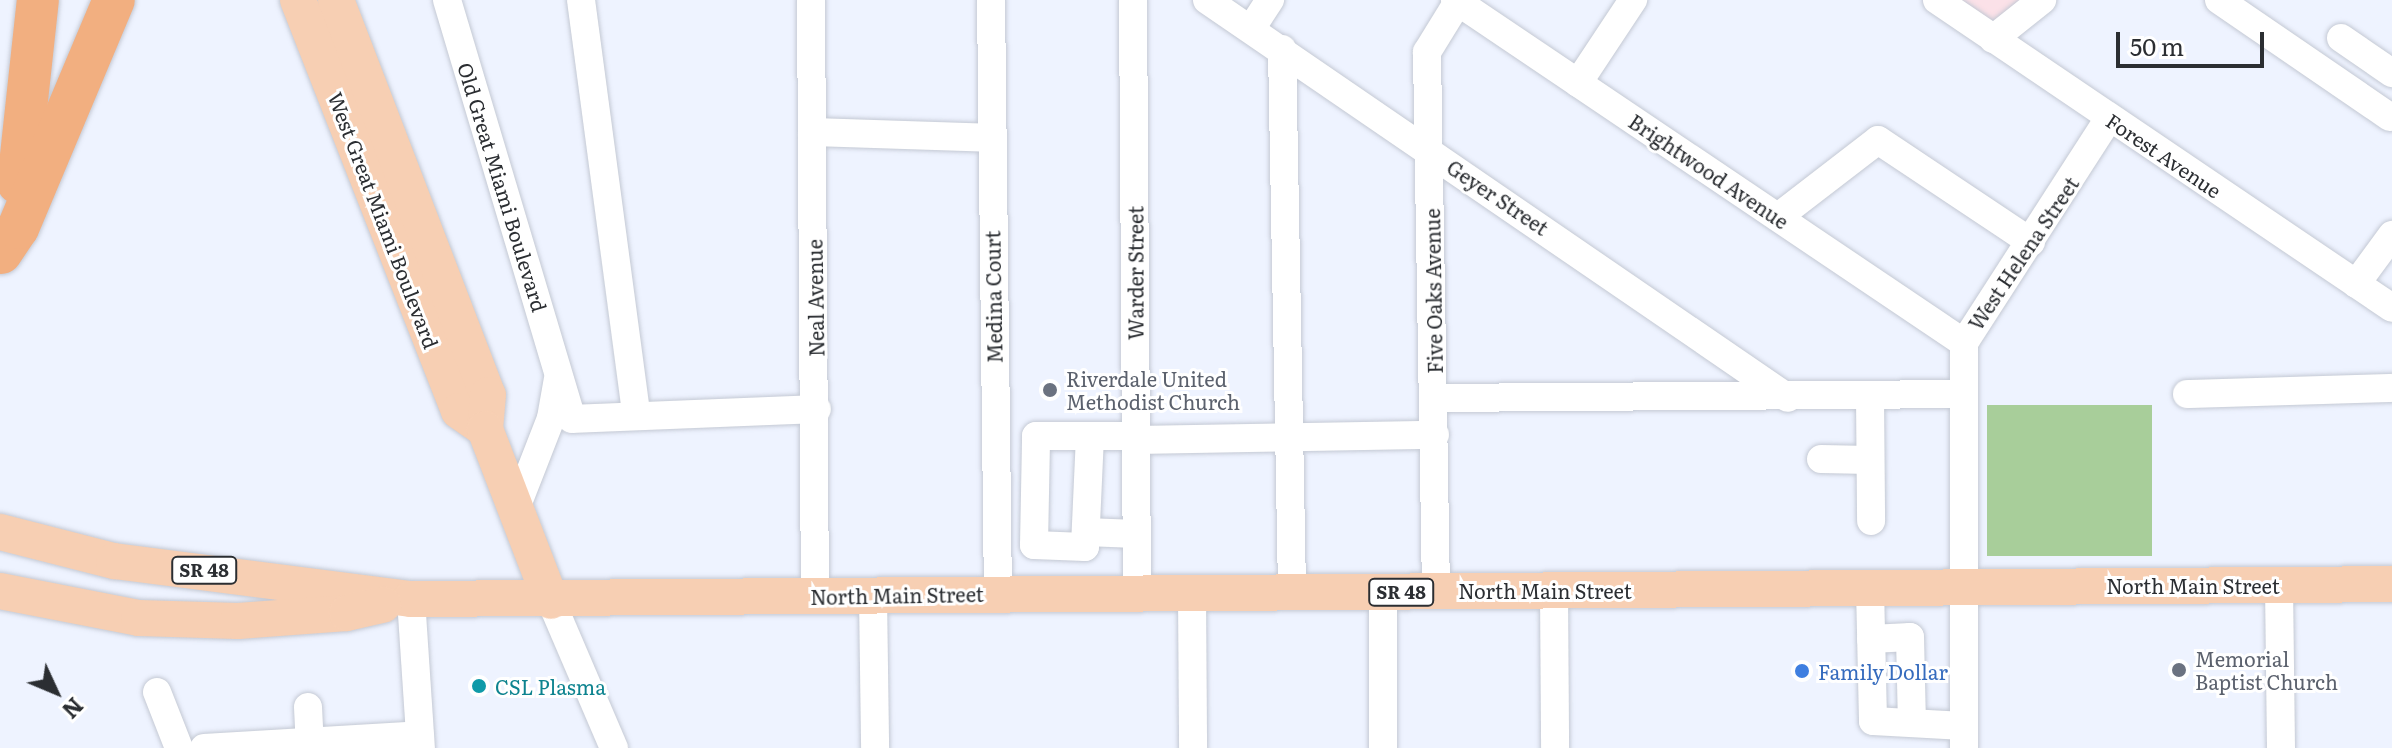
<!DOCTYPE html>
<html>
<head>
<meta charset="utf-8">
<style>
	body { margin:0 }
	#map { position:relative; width:2392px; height:748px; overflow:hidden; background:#eef3ff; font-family:Literata,serif }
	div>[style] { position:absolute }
	.education>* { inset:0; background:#fbe1e8 }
	.green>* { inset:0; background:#a8ce9a; transform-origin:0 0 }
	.roads { filter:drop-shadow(0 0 2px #c4c9d4) drop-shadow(0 0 2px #c4c9d4) }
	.minor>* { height:28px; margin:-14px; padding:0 14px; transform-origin:14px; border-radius:14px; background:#fff }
	.major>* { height:36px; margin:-18px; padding:0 18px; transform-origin:18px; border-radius:18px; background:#f7cfb3 }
	.highway>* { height:42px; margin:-21px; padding:0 21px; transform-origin:21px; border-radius:21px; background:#f2af80 }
	.dots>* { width:22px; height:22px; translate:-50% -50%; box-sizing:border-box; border:4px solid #fff; border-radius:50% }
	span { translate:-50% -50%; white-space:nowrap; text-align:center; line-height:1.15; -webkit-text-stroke:6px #fff; paint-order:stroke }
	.shield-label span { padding:2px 6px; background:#fff; border:2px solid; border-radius:6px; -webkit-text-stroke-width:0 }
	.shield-label { font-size:18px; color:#2b2e32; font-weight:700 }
	.street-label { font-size:20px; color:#2b2e32 }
	.worship-label { font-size:20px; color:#5b616d }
	.left { translate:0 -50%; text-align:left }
	.shop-label { font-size:20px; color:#366cbe }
	.culture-label { font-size:20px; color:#0d838f }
	.north { position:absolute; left:16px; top:652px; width:80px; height:80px; -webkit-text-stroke:6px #fff; paint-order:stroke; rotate:134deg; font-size:22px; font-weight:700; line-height:32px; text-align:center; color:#2b2e32 }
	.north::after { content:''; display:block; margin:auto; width:28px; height:36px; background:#2b2e32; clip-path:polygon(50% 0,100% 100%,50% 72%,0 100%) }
	.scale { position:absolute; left:2116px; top:32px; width:148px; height:36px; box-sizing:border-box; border:4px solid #2b2e32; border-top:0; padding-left:10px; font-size:24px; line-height:28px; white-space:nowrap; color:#2b2e32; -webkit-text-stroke:6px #fff; paint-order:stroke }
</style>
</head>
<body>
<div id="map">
	<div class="education">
		<div style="clip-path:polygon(1937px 0,2042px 0,1993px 39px)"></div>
	</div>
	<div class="green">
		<div style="left:1987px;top:405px;width:165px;height:151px"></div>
	</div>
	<div class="roads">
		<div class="minor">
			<div style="left:447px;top:0;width:437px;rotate:73.4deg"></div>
			<div style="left:572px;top:419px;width:245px;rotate:-2.3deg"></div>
			<div style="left:581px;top:0;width:418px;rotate:82.4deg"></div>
			<div style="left:811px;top:0;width:596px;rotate:89.62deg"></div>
			<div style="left:991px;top:0;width:595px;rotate:89.33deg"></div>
			<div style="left:1133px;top:0;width:594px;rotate:89.61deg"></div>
			<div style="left:1207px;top:0;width:704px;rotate:34.41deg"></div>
			<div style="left:1455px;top:0;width:614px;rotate:33.97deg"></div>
			<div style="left:1937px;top:0;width:549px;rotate:34.09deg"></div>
			<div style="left:2219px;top:0;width:207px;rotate:34.4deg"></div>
			<div style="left:1251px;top:29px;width:35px;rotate:-57deg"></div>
			<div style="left:2341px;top:38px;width:62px;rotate:34.5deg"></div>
			<div style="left:1993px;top:39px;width:63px;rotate:-38.5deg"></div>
			<div style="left:1282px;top:49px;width:543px;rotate:88.94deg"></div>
			<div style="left:1578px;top:83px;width:100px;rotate:-56.5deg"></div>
			<div style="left:812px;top:132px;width:178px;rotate:1.9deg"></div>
			<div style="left:1778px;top:217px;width:126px;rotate:-37.6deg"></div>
			<div style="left:1878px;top:140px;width:184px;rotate:33.7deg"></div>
			<div style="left:2356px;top:284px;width:61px;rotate:-53.7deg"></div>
			<div style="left:2187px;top:394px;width:205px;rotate:-1.7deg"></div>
			<div style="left:1870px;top:396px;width:125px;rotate:89.5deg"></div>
			<div style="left:1434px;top:398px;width:529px;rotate:-0.43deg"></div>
			<div style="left:1090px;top:436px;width:111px;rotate:92.6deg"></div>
			<div style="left:1085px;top:547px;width:51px;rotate:-177.8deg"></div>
			<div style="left:1034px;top:545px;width:109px;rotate:-88.9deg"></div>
			<div style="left:1036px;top:436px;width:100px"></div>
			<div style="left:1136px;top:440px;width:299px;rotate:-1deg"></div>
			<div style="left:1821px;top:459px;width:49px;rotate:1.2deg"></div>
			<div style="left:516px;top:508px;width:97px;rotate:-68.7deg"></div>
			<div style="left:551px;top:418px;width:39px;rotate:-80deg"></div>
			<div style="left:1086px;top:532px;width:50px;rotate:2.3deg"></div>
			<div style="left:2279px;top:585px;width:163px;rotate:89.3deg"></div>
			<div style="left:1870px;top:588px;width:133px;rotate:88.7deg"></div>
			<div style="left:1873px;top:721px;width:91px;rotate:3.1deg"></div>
			<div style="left:1554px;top:590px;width:158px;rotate:89.6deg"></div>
			<div style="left:1436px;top:591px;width:539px;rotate:-90.96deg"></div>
			<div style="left:1427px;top:52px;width:61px;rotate:-58.4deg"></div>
			<div style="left:1383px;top:592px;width:156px;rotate:90deg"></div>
			<div style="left:1192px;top:593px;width:155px;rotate:89.6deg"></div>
			<div style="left:873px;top:596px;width:152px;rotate:89.2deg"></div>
			<div style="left:411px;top:599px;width:149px;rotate:86.2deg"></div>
			<div style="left:551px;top:601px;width:160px;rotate:66.8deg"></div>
			<div style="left:1871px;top:639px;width:39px;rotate:-3deg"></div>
			<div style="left:1910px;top:637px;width:85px;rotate:88.7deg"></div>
			<div style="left:157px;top:692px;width:60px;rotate:68.6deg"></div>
			<div style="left:308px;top:707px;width:41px;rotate:87.2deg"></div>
			<div style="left:204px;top:748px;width:216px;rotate:-3.4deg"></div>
			<div style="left:1964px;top:748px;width:405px;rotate:-90deg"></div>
			<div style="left:1964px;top:343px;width:268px;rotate:-57.2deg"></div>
		</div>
		<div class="major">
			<div style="left:298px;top:0;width:441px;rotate:68.6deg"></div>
			<div style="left:459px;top:411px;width:32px;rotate:35deg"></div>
			<div style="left:336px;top:0;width:423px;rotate:69deg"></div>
			<div style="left:488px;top:395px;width:34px;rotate:95deg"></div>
			<div style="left:485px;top:429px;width:184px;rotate:69deg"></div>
			<div style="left:0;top:532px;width:118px;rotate:14.3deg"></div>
			<div style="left:114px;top:561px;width:299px;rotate:7.3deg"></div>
			<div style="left:411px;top:599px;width:1981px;rotate:-0.43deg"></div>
			<div style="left:0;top:591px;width:142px;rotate:11deg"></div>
			<div style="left:139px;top:618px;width:99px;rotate:1.7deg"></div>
			<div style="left:238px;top:621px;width:109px;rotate:-4.2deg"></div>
			<div style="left:347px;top:613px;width:37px;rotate:-13deg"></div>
		</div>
		<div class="highway">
			<div style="left:18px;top:183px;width:184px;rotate:-83.8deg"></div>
			<div style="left:1px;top:253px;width:30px;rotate:-56deg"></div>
			<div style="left:18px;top:228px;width:247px;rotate:-67.2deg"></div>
		</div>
	</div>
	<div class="dots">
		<div style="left:1050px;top:390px;background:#6b7280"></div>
		<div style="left:2179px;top:670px;background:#6b7280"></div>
		<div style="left:1802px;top:671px;background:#3f7fe0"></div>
		<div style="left:479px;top:686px;background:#0f9aa8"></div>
	</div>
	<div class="shield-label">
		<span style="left:204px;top:570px">SR 48</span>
		<span style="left:1401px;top:592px">SR 48</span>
	</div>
	<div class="street-label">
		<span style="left:2164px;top:155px;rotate:34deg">Forest Avenue</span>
		<span style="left:1709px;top:171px;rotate:34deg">Brightwood Avenue</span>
		<span style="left:503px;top:187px;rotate:73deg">Old Great Miami Boulevard</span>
		<span style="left:1498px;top:197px;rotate:34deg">Geyer Street</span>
		<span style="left:384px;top:220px;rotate:69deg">West Great Miami Boulevard</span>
		<span style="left:2023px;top:253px;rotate:-56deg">West Helena Street</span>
		<span style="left:1135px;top:273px;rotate:-90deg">Warder Street</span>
		<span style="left:1433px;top:291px;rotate:-91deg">Five Oaks Avenue</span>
		<span style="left:993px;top:297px;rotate:-91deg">Medina Court</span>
		<span style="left:815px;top:298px;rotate:-91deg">Neal Avenue</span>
		<span style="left:2193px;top:585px">North Main Street</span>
		<span style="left:1545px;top:590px">North Main Street</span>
		<span style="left:897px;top:595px;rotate:-1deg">North Main Street</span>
	</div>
	<div class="worship-label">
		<span class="left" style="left:1066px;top:390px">Riverdale United<br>Methodist Church</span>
		<span class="left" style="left:2195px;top:670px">Memorial<br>Baptist Church</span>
	</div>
	<div class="shop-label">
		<span class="left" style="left:1818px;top:671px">Family Dollar</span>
	</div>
	<div class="culture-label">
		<span class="left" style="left:495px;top:686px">CSL Plasma</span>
	</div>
	<div class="north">N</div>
	<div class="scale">50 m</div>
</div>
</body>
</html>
